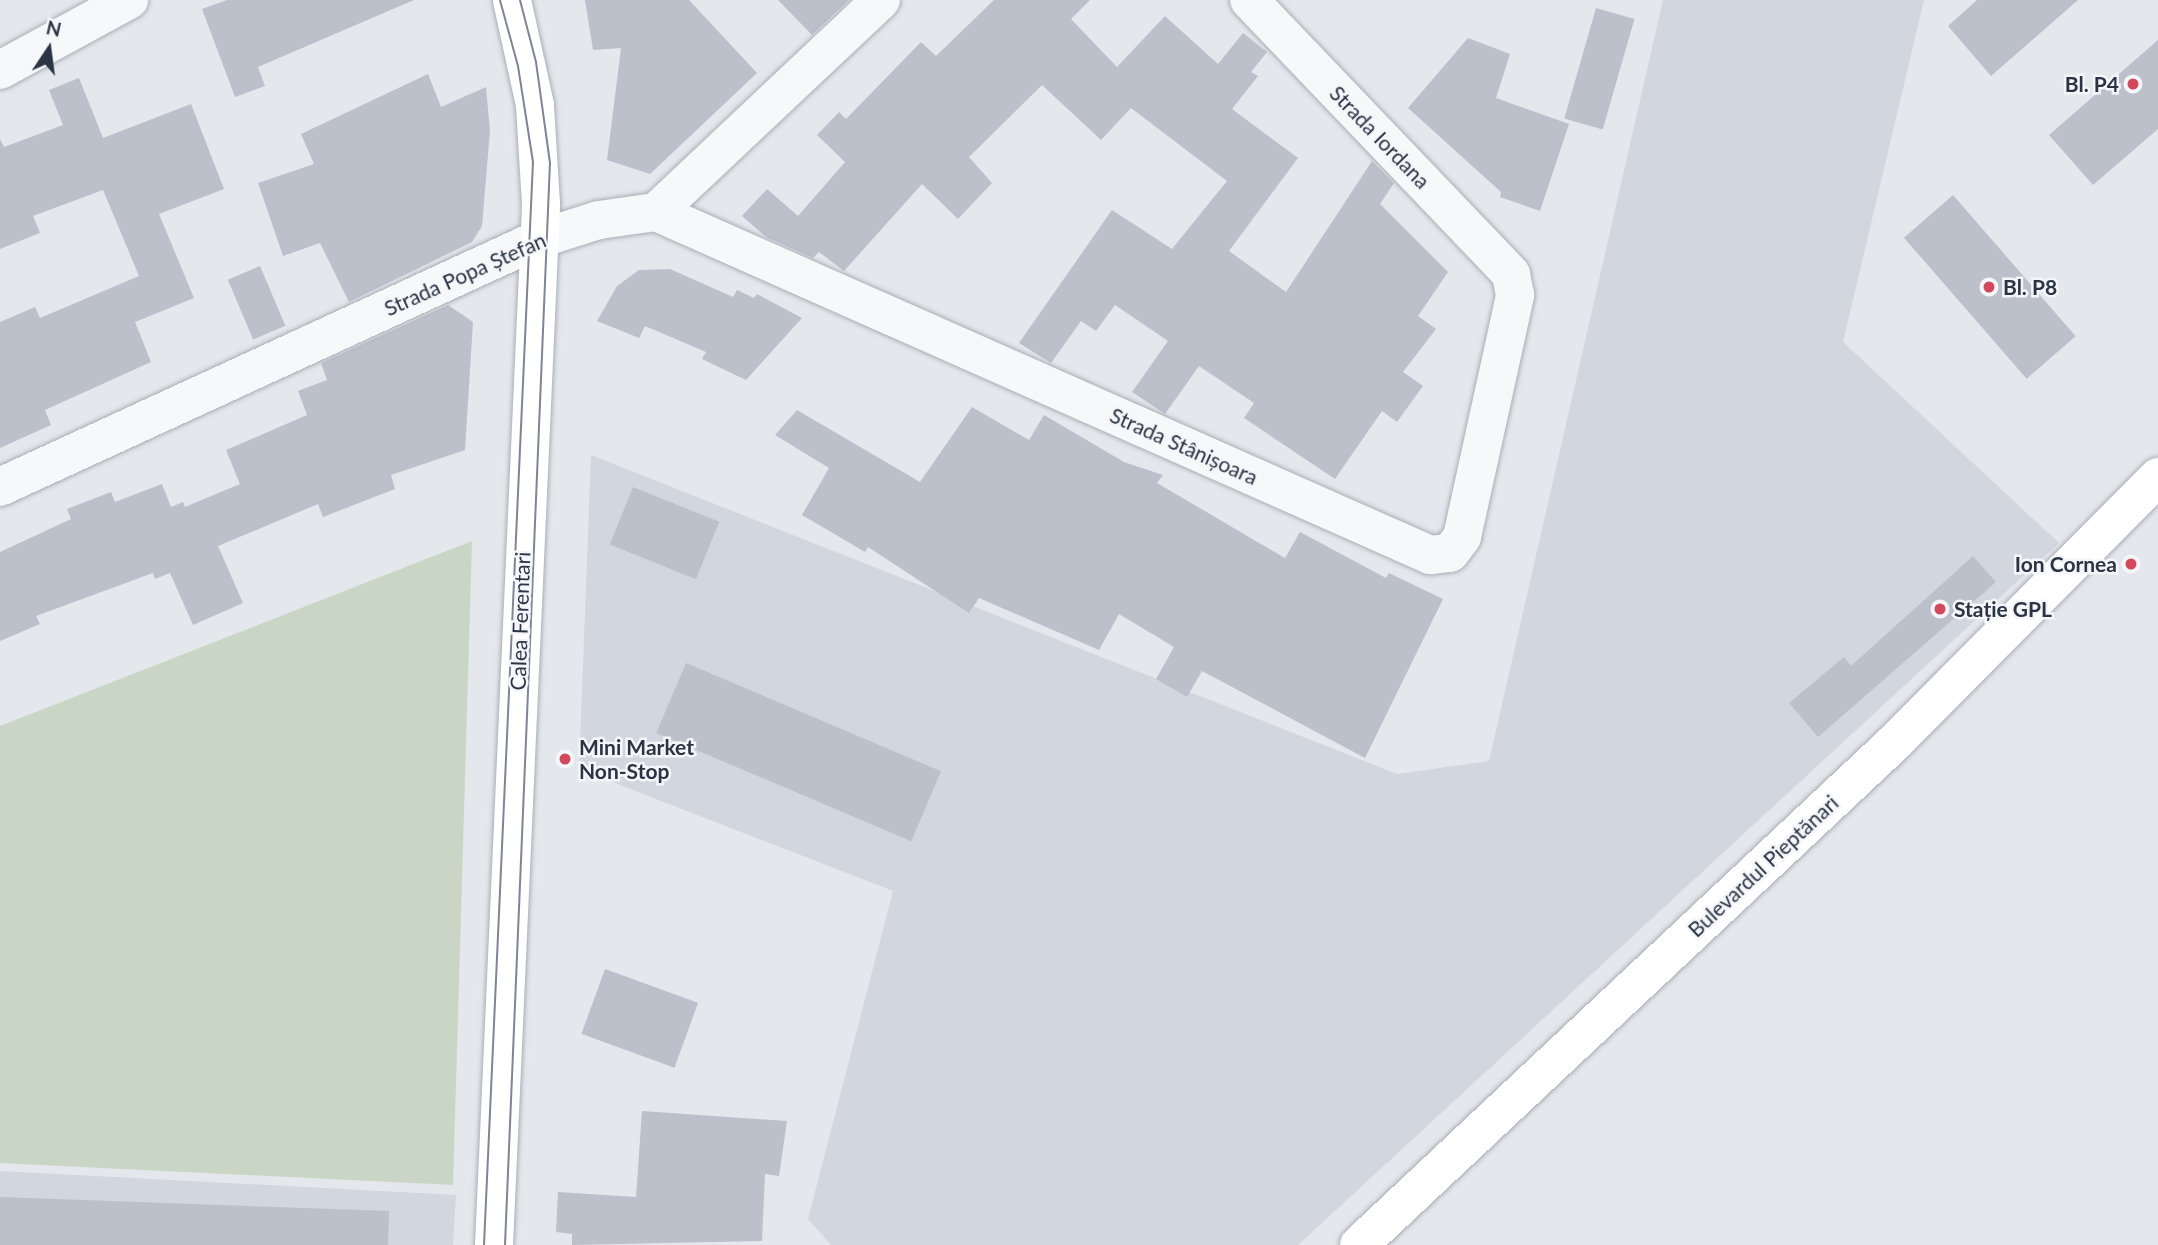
<!DOCTYPE html>
<html>
<head>
<meta charset="utf-8">
<style>
	body { margin:0 }
	#map { position:relative; width:2158px; height:1245px; overflow:hidden; background:#e4e7ec; font-family:Lato,sans-serif }
	div>[style] { position:absolute }
	.built>* { inset:0; background:#d2d6de }
	.green>* { inset:0; background:#c9d6c5 }
	.building>* { inset:0; background:#bbc0ca; transform-origin:0 0 }
	.roads { filter:drop-shadow(0 0 2px #a9aeb7) drop-shadow(0 0 2px #a9aeb7) }
	.minor>* { height:38px; margin:-19px; padding:0 19px; transform-origin:19px; border-radius:19px; background:#f7f8fa }
	.secondary>* { height:38px; margin:-19px; padding:0 19px; transform-origin:19px; border-radius:19px; background:#fff }
	.tram>* { height:2px; margin:-1px; padding:0 1px; transform-origin:1px; border-radius:1px; background:#7d8696 }
	.dots>* { width:19px; height:19px; translate:-50% -50%; box-sizing:border-box; border:4px solid #f4f6f9; border-radius:50% }
	span { translate:-50% -50%; white-space:nowrap; text-align:center; line-height:1.15; -webkit-text-stroke:5px #f4f6f9; paint-order:stroke }
	.poi-label { font-size:21px; color:#2b3445; font-weight:700 }
	.right { translate:-100% -50%; text-align:right }
	.left { translate:0 -50%; text-align:left }
	.street-label { font-size:21px; color:#2b3445 }
	.north { position:absolute; left:14px; top:14px; width:70px; height:70px; -webkit-text-stroke:5px #f4f6f9; paint-order:stroke; rotate:13deg; font-size:19px; font-weight:700; line-height:28px; text-align:center; color:#2b3445 }
	.north::after { content:''; display:block; margin:auto; width:24px; height:32px; background:#2b3445; clip-path:polygon(50% 0,100% 100%,50% 72%,0 100%) }
</style>
</head>
<body>
<div id="map">
	<div class="built">
		<div style="clip-path:polygon(1663px 0,1924px 0,1843px 342px,2059px 543px,1298px 1245px,831px 1245px,808px 1219px,893px 891px,579px 769px,591px 455px,1397px 774px,1489px 761px)"></div>
		<div style="clip-path:polygon(0 1171px,456px 1195px,453px 1245px,0 1245px)"></div>
	</div>
	<div class="green">
		<div style="clip-path:polygon(472px 541px,453px 1185px,0 1163px,0 726px)"></div>
	</div>
	<div class="building">
		<div style="clip-path:polygon(227px 0,414px 0,258px 67px,265px 86px,235px 97px,202px 9px)"></div>
		<div style="clip-path:polygon(585px 0,689px 0,757px 73px,650px 174px,607px 160px,621px 48px,593px 50px)"></div>
		<div style="clip-path:polygon(778px 0,849px 0,812px 35px)"></div>
		<div style="clip-path:polygon(994px 0,1090px 0,1071px 19px,1117px 67px,1165px 16px,1218px 64px,1243px 33px,1267px 52px,1251px 72px,1258px 76px,1232px 109px,1298px 158px,1229px 251px,1286px 292px,1372px 161px,1394px 183px,1380px 204px,1448px 272px,1418px 316px,1436px 329px,1403px 372px,1423px 386px,1397px 422px,1382px 411px,1335px 479px,1244px 418px,1254px 403px,1199px 366px,1165px 414px,1132px 392px,1168px 341px,1115px 305px,1096px 331px,1081px 321px,1051px 363px,1019px 343px,1112px 210px,1172px 249px,1227px 181px,1131px 108px,1101px 140px,1042px 85px,969px 157px,992px 183px,958px 219px,922px 184px,844px 271px,819px 252px,813px 258px,766px 237px,742px 216px,767px 189px,798px 216px,845px 162px,817px 135px,839px 112px,846px 119px,921px 42px,936px 56px)"></div>
		<div style="clip-path:polygon(1977px 0,2078px 0,1991px 76px,1948px 26px)"></div>
		<div style="left:1596px;top:8px;width:40px;height:115px;rotate:16deg"></div>
		<div style="clip-path:polygon(1468px 38px,1510px 54px,1496px 98px,1569px 124px,1540px 211px,1500px 197px,1501px 192px,1408px 108px)"></div>
		<div style="clip-path:polygon(2158px 40px,2158px 129px,2093px 185px,2049px 135px)"></div>
		<div style="clip-path:polygon(428px 74px,441px 107px,486px 87px,490px 131px,482px 226px,472px 242px,349px 302px,320px 243px,283px 256px,258px 183px,314px 164px,301px 134px)"></div>
		<div style="clip-path:polygon(79px 78px,103px 138px,191px 104px,224px 189px,159px 214px,194px 298px,135px 322px,151px 362px,45px 410px,51px 425px,0 448px,0 322px,35px 307px,40px 318px,139px 276px,103px 190px,33px 216px,40px 233px,0 249px,0 139px,4px 147px,63px 125px,49px 90px)"></div>
		<div style="left:1953px;top:195px;width:187px;height:65px;rotate:49deg"></div>
		<div style="left:260px;top:266px;width:65px;height:35px;rotate:67deg"></div>
		<div style="clip-path:polygon(670px 269px,733px 297px,737px 290px,754px 298px,757px 294px,802px 318px,746px 380px,702px 359px,706px 352px,645px 326px,639px 338px,597px 321px,617px 286px,639px 270px)"></div>
		<div style="clip-path:polygon(448px 305px,473px 322px,465px 450px,391px 475px,395px 489px,323px 517px,318px 504px,218px 546px,243px 603px,193px 625px,170px 573px,155px 579px,153px 573px,36px 616px,40px 624px,0 641px,0 552px,71px 519px,67px 509px,111px 492px,115px 502px,162px 484px,171px 507px,183px 502px,185px 507px,240px 484px,226px 450px,307px 415px,298px 391px,327px 380px,321px 363px)"></div>
		<div style="clip-path:polygon(972px 407px,1029px 440px,1044px 415px,1124px 462px,1163px 475px,1157px 483px,1285px 558px,1300px 532px,1386px 578px,1389px 573px,1443px 599px,1365px 758px,1202px 671px,1187px 697px,1156px 679px,1174px 647px,1119px 614px,1099px 650px,979px 598px,969px 613px,868px 547px,865px 552px,802px 515px,829px 468px,775px 435px,797px 410px,920px 482px)"></div>
		<div style="left:633px;top:487px;width:93px;height:62px;rotate:22deg"></div>
		<div style="clip-path:polygon(1973px 556px,1996px 582px,1818px 737px,1789px 703px,1844px 657px,1851px 666px)"></div>
		<div style="left:686px;top:663px;width:277px;height:76px;rotate:23deg"></div>
		<div style="left:605px;top:969px;width:99px;height:69px;rotate:20deg"></div>
		<div style="clip-path:polygon(642px 1111px,787px 1121px,779px 1176px,765px 1174px,762px 1241px,572px 1245px,572px 1234px,556px 1232px,558px 1192px,636px 1197px)"></div>
		<div style="clip-path:polygon(0 1197px,389px 1211px,388px 1245px,0 1245px)"></div>
	</div>
	<div class="roads">
		<div class="minor">
			<div style="left:0;top:70px;width:147px;rotate:-28.5deg"></div>
			<div style="left:656px;top:212px;width:847px;rotate:23.9deg"></div>
			<div style="left:1430px;top:555px;width:20px;rotate:-6deg"></div>
			<div style="left:1450px;top:553px;width:20px;rotate:-53deg"></div>
			<div style="left:1462px;top:537px;width:248px;rotate:-77.6deg"></div>
			<div style="left:1515px;top:295px;width:21px;rotate:-101deg"></div>
			<div style="left:1511px;top:274px;width:379px;rotate:-133.7deg"></div>
			<div style="left:0;top:487px;width:593px;rotate:-24.71deg"></div>
			<div style="left:539px;top:239px;width:63px;rotate:-17.6deg"></div>
			<div style="left:599px;top:220px;width:58px;rotate:-8deg"></div>
			<div style="left:656px;top:212px;width:309px;rotate:-43.3deg"></div>
		</div>
		<div class="secondary">
			<div style="left:494px;top:1245px;width:1042px;rotate:-87.41deg"></div>
			<div style="left:541px;top:204px;width:99px;rotate:-93.5deg"></div>
			<div style="left:535px;top:105px;width:107px;rotate:-102.4deg"></div>
			<div style="left:1359px;top:1245px;width:734px;rotate:-43.18deg"></div>
			<div style="left:1894px;top:743px;width:375px;rotate:-45.2deg"></div>
		</div>
	</div>
	<div class="tram">
		<div style="left:484px;top:1245px;width:1084px;rotate:-87.41deg"></div>
		<div style="left:533px;top:162px;width:97px;rotate:-98.9deg"></div>
		<div style="left:518px;top:66px;width:68px;rotate:-105.3deg"></div>
		<div style="left:505px;top:1245px;width:1083px;rotate:-87.62deg"></div>
		<div style="left:550px;top:163px;width:102px;rotate:-97.9deg"></div>
		<div style="left:536px;top:62px;width:64px;rotate:-104.5deg"></div>
	</div>
	<div class="dots">
		<div style="left:2133px;top:84px;background:#d1495b"></div>
		<div style="left:1989px;top:287px;background:#d1495b"></div>
		<div style="left:2131px;top:564px;background:#d1495b"></div>
		<div style="left:1940px;top:609px;background:#d1495b"></div>
		<div style="left:565px;top:759px;background:#d1495b"></div>
	</div>
	<div class="poi-label">
		<span class="right" style="left:2119px;top:84px">Bl. P4</span>
		<span class="left" style="left:2003px;top:287px">Bl. P8</span>
		<span class="right" style="left:2117px;top:564px">Ion Cornea</span>
		<span class="left" style="left:1954px;top:609px">Stație GPL</span>
		<span class="left" style="left:579px;top:759px">Mini Market<br>Non-Stop</span>
	</div>
	<div class="street-label">
		<span style="left:1380px;top:137px;rotate:46deg">Strada Iordana</span>
		<span style="left:465px;top:274px;rotate:-24deg">Strada Popa Ștefan</span>
		<span style="left:1184px;top:446px;rotate:24deg">Strada Stânișoara</span>
		<span style="left:520px;top:621px;rotate:-88deg">Calea Ferentari</span>
		<span style="left:1763px;top:866px;rotate:-43deg">Bulevardul Pieptănari</span>
	</div>
	<div class="north">N</div>
</div>
</body>
</html>
